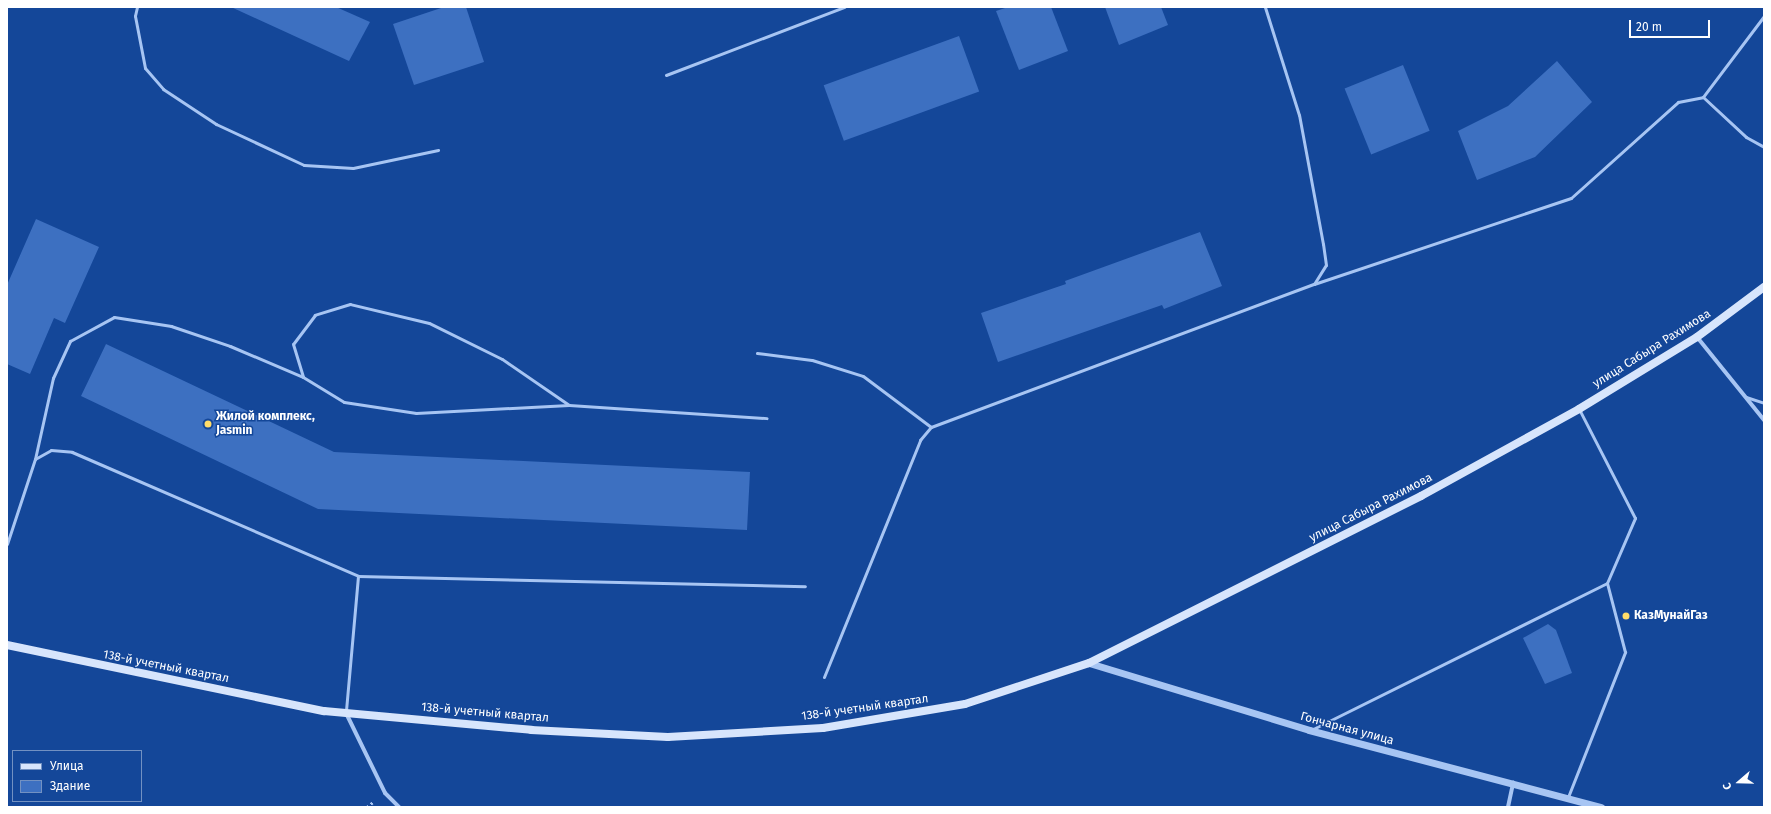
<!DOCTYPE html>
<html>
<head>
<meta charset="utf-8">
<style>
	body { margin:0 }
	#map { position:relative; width:1771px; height:814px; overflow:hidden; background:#144799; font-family:"Fira Sans",sans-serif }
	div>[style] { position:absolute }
	.building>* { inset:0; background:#3d70c1; transform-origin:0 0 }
	.path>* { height:2.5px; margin-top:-1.25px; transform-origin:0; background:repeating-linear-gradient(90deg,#a7c5f3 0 2px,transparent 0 5px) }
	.service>* { height:3px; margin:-1.5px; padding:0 1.5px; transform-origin:1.5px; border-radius:1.5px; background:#a7c5f3 }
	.minor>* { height:4px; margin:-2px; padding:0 2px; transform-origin:2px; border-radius:2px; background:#a7c5f3 }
	.tertiary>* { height:7px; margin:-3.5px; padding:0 3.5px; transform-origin:3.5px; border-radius:3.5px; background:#a7c5f3 }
	.secondary>* { height:8px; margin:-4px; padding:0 4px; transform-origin:4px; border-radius:4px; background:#d7e5fc }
	.dots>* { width:11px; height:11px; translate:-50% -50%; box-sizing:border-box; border:2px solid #144799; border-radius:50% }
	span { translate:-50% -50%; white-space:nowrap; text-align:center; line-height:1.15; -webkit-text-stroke:3px #144799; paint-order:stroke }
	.street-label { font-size:12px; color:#fff }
	.poi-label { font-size:12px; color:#fff; font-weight:700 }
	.left { translate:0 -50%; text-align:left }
	.frame { position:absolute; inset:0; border:8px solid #fff; pointer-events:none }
	.legend { position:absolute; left:12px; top:750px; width:130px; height:52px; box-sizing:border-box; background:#144799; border:1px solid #7291c2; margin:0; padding:5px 7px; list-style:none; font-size:12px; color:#fff }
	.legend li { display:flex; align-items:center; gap:8px; height:20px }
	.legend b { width:20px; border:1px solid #7291c2 }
	.north { position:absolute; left:1719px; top:762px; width:40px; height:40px; -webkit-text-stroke:3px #144799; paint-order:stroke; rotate:250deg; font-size:11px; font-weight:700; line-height:16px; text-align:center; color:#fff }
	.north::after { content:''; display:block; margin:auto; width:14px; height:18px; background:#fff; clip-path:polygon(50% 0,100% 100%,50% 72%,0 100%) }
	.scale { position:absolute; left:1629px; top:20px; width:81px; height:18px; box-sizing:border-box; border:2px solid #fff; border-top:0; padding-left:5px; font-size:12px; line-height:14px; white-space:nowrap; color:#fff; -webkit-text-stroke:3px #144799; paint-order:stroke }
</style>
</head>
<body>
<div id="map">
	<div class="building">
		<div style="clip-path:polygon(231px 7px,336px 7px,370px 22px,349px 61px)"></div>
		<div style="clip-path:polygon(444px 7px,466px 7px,484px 62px,414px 85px,393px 24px)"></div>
		<div style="clip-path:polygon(1008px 7px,1051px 7px,1068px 51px,1019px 70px,996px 11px)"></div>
		<div style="clip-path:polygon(1105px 7px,1161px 7px,1168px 25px,1119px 45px)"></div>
		<div style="left:959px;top:36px;width:59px;height:144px;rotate:70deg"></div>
		<div style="clip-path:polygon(1557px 61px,1592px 102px,1535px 157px,1477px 180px,1458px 131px,1508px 106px)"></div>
		<div style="left:1403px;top:65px;width:71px;height:63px;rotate:68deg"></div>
		<div style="clip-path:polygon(36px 219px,99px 247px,65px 323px,54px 318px,30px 374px,7px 364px,7px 285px)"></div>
		<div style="clip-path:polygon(1200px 232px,1222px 286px,1164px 309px,1162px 305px,998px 362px,981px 313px,1066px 284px,1065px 281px)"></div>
		<div style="clip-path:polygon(106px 344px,334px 452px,750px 472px,747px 530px,318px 509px,81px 396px)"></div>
		<div style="clip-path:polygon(1548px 624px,1556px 630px,1572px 673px,1545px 684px,1523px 638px)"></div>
	</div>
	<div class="path">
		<div style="left:367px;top:807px;width:8px;rotate:-40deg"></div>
	</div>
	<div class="service">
		<div style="left:137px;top:7px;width:9px;rotate:103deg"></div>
		<div style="left:135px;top:16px;width:53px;rotate:79.1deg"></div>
		<div style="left:145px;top:68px;width:28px;rotate:49deg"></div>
		<div style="left:163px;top:89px;width:64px;rotate:33.4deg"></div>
		<div style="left:216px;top:124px;width:97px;rotate:25deg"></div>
		<div style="left:304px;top:165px;width:49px;rotate:3.5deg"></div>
		<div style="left:353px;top:168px;width:87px;rotate:-12deg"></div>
		<div style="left:1764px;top:16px;width:101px;rotate:127deg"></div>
		<div style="left:1703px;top:97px;width:59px;rotate:42.9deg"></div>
		<div style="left:1746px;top:137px;width:21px;rotate:29deg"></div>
		<div style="left:666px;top:75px;width:191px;rotate:-20.9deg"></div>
		<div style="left:1314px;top:284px;width:271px;rotate:-18.5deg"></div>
		<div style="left:1571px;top:198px;width:144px;rotate:-41.9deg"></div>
		<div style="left:1678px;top:102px;width:25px;rotate:-11deg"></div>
		<div style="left:757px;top:353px;width:55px;rotate:7.3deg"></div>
		<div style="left:812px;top:360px;width:53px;rotate:17.4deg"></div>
		<div style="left:863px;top:376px;width:85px;rotate:36.9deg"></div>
		<div style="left:1746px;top:397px;width:19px;rotate:18deg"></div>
		<div style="left:569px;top:405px;width:81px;rotate:-145.5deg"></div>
		<div style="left:502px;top:359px;width:81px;rotate:-153.7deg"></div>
		<div style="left:429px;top:323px;width:81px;rotate:-166.5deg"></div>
		<div style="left:350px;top:304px;width:37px;rotate:163deg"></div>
		<div style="left:315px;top:315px;width:36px;rotate:127deg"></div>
		<div style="left:293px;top:344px;width:34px;rotate:73deg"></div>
		<div style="left:303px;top:377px;width:48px;rotate:31.4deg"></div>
		<div style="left:344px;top:402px;width:73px;rotate:8.7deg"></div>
		<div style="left:416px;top:413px;width:153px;rotate:-3deg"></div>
		<div style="left:569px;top:405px;width:198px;rotate:3.8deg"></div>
		<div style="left:35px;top:459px;width:83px;rotate:-77.5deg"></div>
		<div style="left:53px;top:378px;width:41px;rotate:-65.3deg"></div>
		<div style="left:70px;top:341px;width:50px;rotate:-28.6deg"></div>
		<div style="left:114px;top:317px;width:58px;rotate:9deg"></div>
		<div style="left:171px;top:326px;width:62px;rotate:18.7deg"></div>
		<div style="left:230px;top:346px;width:79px;rotate:23deg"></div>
		<div style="left:7px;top:544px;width:89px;rotate:-71.8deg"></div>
		<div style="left:35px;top:459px;width:18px;rotate:-29deg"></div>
		<div style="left:51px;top:450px;width:21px;rotate:5deg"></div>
		<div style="left:72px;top:452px;width:312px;rotate:23.4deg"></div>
		<div style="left:358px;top:576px;width:136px;rotate:95.1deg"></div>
		<div style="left:358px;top:576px;width:447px;rotate:1.3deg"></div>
		<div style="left:824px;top:677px;width:256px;rotate:-67.9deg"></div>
		<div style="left:920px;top:440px;width:17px;rotate:-50deg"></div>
		<div style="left:931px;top:427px;width:409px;rotate:-20.5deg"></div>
		<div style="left:1314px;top:284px;width:22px;rotate:-58deg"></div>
		<div style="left:1326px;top:265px;width:21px;rotate:-98deg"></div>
		<div style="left:1323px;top:244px;width:131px;rotate:-100.5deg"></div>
		<div style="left:1299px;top:115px;width:113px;rotate:-107.5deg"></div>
		<div style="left:1311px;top:730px;width:330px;rotate:-26.4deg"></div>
		<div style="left:1568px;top:797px;width:156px;rotate:-68.5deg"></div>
		<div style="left:1625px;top:652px;width:71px;rotate:-104.6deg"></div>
		<div style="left:1607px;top:583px;width:71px;rotate:-66.7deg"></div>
		<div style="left:1635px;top:518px;width:123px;rotate:-117.2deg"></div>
	</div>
	<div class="minor">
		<div style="left:1697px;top:337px;width:107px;rotate:51.1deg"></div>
		<div style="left:346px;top:713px;width:89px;rotate:64deg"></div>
		<div style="left:385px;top:793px;width:20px;rotate:45deg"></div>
		<div style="left:1508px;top:807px;width:25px;rotate:-78deg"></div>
	</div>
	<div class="tertiary">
		<div style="left:1089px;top:663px;width:230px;rotate:16.9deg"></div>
		<div style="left:1309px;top:730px;width:302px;rotate:14.8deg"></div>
	</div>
	<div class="secondary">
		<div style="left:7px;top:645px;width:324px;rotate:11.8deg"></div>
		<div style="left:324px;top:711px;width:208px;rotate:5.2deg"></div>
		<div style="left:531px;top:730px;width:137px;rotate:2.9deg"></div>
		<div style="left:668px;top:737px;width:155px;rotate:-3.3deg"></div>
		<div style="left:823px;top:728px;width:144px;rotate:-9.6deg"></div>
		<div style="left:965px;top:704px;width:131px;rotate:-18.3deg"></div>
		<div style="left:1089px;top:663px;width:372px;rotate:-26.7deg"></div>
		<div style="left:1421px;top:496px;width:180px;rotate:-28.8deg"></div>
		<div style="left:1579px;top:409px;width:138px;rotate:-31.4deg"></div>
		<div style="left:1697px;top:337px;width:84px;rotate:-36.7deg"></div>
	</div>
	<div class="dots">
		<div style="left:208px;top:424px;background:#ffdc69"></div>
		<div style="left:1626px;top:616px;background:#ffdc69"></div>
	</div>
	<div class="street-label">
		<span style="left:1652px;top:349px;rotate:-32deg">улица Сабыра Рахимова</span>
		<span style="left:1371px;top:508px;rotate:-27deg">улица Сабыра Рахимова</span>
		<span style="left:166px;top:667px;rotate:11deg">138-й учетный квартал</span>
		<span style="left:865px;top:708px;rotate:-8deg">138-й учетный квартал</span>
		<span style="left:485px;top:713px;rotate:5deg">138-й учетный квартал</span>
		<span style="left:1347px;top:729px;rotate:15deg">Гончарная улица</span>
	</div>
	<div class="poi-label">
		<span class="left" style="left:216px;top:424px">Жилой комплекс,<br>Jasmin</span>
		<span class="left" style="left:1634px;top:616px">КазМунайГаз</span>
	</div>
	<div class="frame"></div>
	<ul class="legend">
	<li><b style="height:5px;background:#d7e5fc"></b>Улица</li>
	<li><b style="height:11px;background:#3d70c1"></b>Здание</li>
	</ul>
	<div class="north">С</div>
	<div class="scale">20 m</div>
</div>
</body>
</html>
